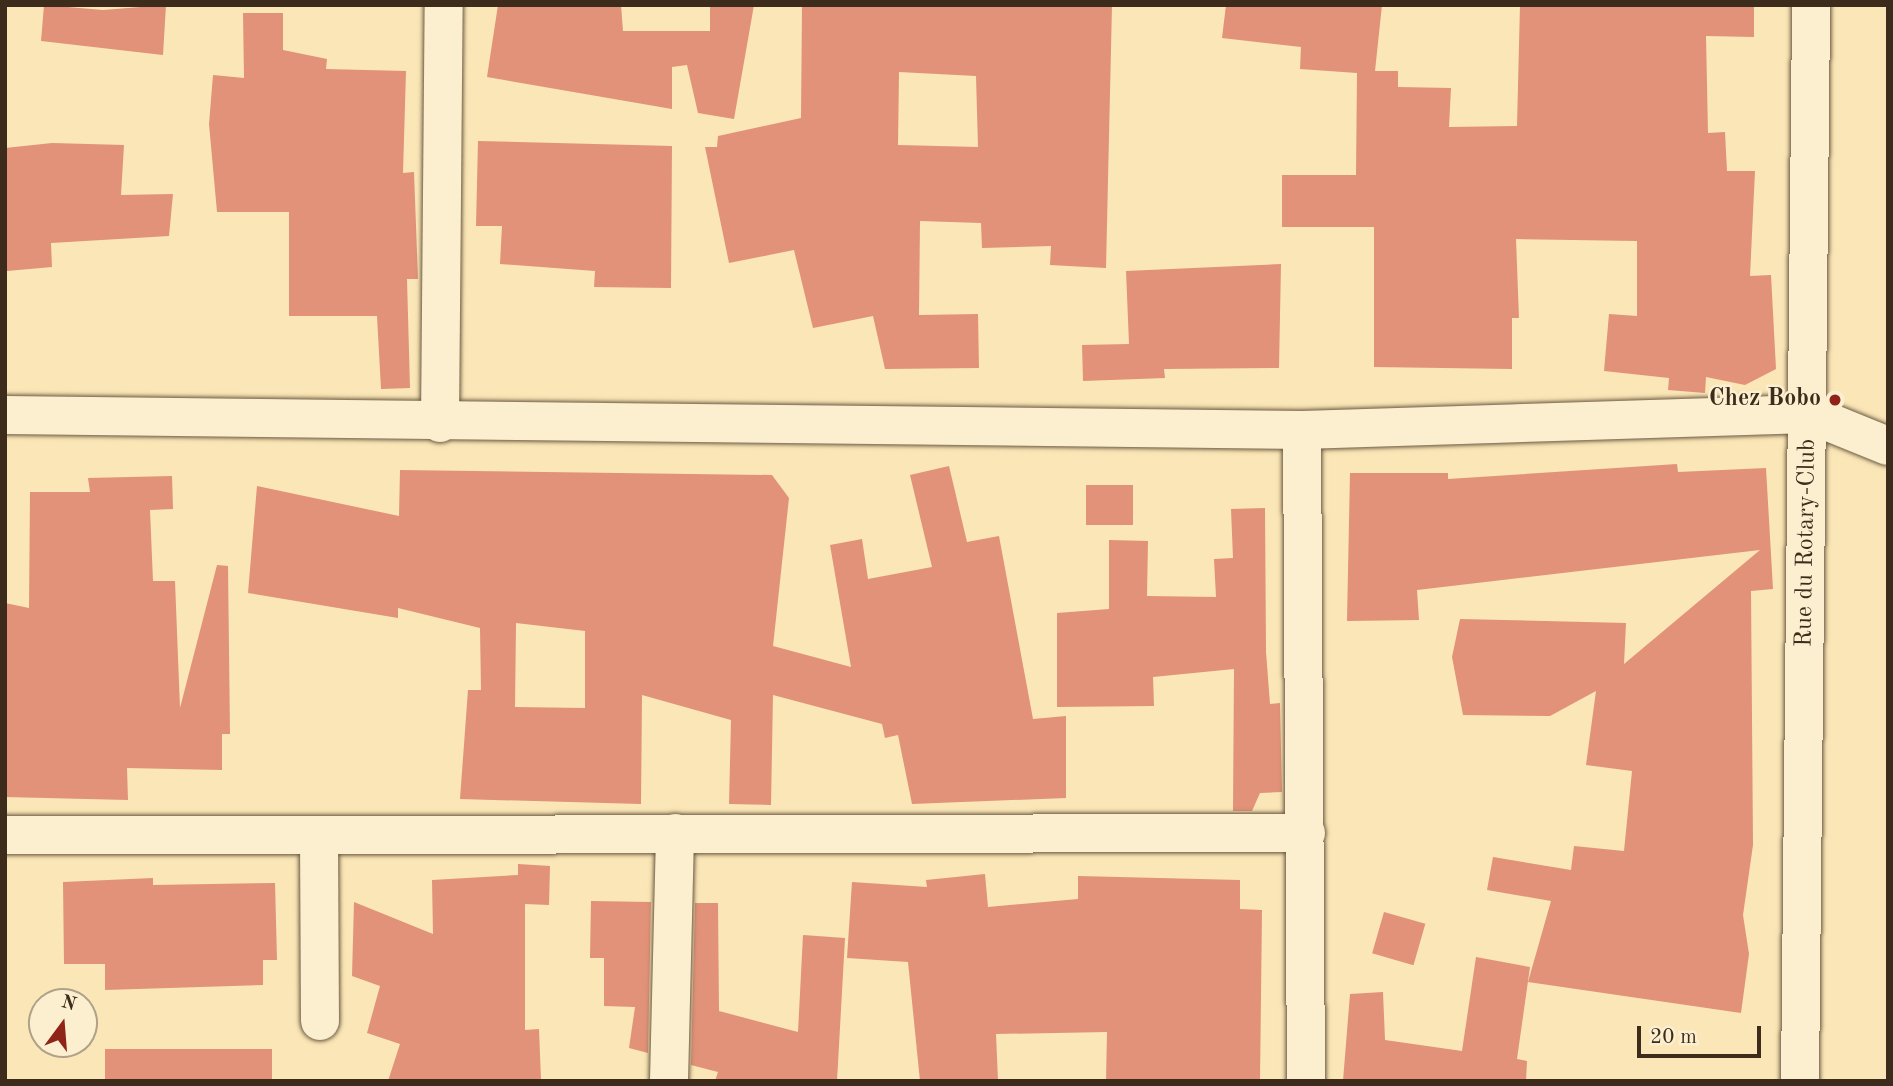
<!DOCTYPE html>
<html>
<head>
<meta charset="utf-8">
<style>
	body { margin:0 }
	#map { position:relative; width:1893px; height:1086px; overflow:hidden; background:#fae6b6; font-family:"Old Standard TT",serif }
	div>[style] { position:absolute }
	.building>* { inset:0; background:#e19278; transform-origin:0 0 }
	.roads { filter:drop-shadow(0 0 2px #6c5a42) drop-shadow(0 0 2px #6c5a42) }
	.street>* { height:38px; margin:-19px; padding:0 19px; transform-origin:19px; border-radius:19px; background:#fcefd0 }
	.dots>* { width:19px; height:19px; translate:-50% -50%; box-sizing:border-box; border:4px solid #fcefd0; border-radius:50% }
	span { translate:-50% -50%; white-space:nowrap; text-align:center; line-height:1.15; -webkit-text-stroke:5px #fcefd0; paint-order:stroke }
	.poi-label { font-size:24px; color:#3d2c1b; font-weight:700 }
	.right { translate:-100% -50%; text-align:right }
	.street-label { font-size:24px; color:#3d2c1b }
	.frame { position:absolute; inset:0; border:7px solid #3d2c1b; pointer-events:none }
	.north { position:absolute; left:28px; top:988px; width:70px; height:70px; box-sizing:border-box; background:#fcefd0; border:2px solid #b0a188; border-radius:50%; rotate:16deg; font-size:19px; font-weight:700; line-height:28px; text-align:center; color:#3d2c1b }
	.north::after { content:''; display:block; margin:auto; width:24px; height:32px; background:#8f2418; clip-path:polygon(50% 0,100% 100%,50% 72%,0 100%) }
	.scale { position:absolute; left:1637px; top:1026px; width:124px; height:32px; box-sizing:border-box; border:4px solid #3d2c1b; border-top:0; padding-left:9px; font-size:21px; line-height:24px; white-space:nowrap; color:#3d2c1b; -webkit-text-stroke:5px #fcefd0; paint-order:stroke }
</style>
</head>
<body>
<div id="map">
	<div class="building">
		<div style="clip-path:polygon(44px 5px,103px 10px,166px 5px,163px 55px,41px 41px)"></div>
		<div style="clip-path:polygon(498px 5px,621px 5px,623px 31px,710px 31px,710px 5px,754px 5px,734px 119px,698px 113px,687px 65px,672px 67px,672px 109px,487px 77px)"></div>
		<div style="clip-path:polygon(evenodd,802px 5px,1112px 5px,1106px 268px,1050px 265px,1051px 246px,982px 248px,981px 223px,920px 221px,919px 315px,978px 314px,979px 368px,885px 369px,873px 316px,813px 328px,794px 250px,729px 263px,705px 147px,717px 147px,718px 136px,801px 118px,802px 5px,899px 72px,976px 76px,978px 147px,898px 145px,899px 72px)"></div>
		<div style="clip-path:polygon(1226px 5px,1382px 5px,1375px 71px,1398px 71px,1398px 87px,1451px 88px,1449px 127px,1517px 126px,1520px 5px,1754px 5px,1754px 37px,1706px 36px,1708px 133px,1725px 132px,1727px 171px,1755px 171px,1750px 276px,1771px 275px,1776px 369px,1745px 385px,1706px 377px,1705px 393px,1668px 390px,1669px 378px,1604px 371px,1609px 314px,1637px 316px,1637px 241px,1516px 239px,1519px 318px,1512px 318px,1512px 369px,1374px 367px,1374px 227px,1282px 227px,1282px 175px,1356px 175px,1357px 73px,1300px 69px,1301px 47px,1222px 38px)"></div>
		<div style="clip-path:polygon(243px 13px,283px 13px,283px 50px,327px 59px,326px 69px,406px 71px,403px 173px,414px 172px,418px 279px,407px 279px,410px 388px,381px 389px,377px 316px,289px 316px,289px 212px,217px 212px,209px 124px,213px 75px,244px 78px)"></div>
		<div style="clip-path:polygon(478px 141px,672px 146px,671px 288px,594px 287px,595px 271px,500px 264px,502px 226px,476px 226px)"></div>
		<div style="clip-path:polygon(52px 143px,124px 145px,121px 195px,173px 194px,169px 236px,51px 243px,52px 267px,7px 271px,5px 148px)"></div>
		<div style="clip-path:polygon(1281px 264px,1279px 368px,1164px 369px,1165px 378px,1083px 381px,1082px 345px,1129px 344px,1126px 271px)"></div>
		<div style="clip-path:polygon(1677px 464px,1678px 472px,1766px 468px,1773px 589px,1751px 591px,1753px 845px,1743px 915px,1749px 954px,1741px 1013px,1528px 982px,1551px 901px,1487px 890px,1493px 857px,1571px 870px,1574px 846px,1624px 851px,1632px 771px,1586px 765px,1596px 691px,1550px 716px,1463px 715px,1452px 657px,1460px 619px,1626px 623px,1624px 664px,1760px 550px,1417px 590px,1419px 620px,1347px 621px,1350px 473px,1448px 473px,1448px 479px)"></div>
		<div style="clip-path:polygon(evenodd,949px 466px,967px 542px,999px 536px,1033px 719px,1066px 716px,1066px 798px,912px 804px,898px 735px,885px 738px,882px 724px,773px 695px,771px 805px,729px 804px,731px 720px,642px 695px,641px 804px,460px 799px,468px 690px,481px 690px,480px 628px,398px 608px,398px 618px,248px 593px,257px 486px,399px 516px,400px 470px,772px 475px,789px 498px,773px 646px,851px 667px,830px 545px,862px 539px,868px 579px,932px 567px,910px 475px,949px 466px,516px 623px,585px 631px,585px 708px,515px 707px,516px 623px)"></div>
		<div style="clip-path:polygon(172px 476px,173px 509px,150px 510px,153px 581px,175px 581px,180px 708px,217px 565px,228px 566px,230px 734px,222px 734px,222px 770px,127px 768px,128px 800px,5px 797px,5px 603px,29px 608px,30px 492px,90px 492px,88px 478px)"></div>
		<div style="left:1086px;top:485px;width:47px;height:40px"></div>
		<div style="clip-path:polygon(1265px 508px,1266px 652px,1270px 704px,1280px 703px,1282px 792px,1260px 793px,1252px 811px,1233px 811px,1234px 669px,1153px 677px,1154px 706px,1057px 707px,1057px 613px,1109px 609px,1109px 540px,1148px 541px,1147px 596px,1216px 597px,1214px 559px,1233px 558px,1231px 509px)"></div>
		<div style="clip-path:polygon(518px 864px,550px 866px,549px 905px,525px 904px,525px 1030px,539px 1029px,541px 1080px,388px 1081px,400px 1044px,367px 1033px,380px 986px,352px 976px,354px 902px,433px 934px,432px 880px,518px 875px)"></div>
		<div style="clip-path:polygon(985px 874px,988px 907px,1078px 899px,1078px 876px,1240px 880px,1240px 909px,1262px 910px,1260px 1081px,1106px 1081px,1107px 1032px,996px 1034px,998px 1081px,920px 1081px,908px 962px,847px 958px,852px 882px,927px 887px,926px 880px)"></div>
		<div style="clip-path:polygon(153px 878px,153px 885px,275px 883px,277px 960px,263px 960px,263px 985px,105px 990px,105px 964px,64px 964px,63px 882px)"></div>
		<div style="clip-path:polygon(591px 901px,651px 902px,648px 1053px,629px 1048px,635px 1007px,604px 1006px,604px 958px,590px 958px)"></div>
		<div style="clip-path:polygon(695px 903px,718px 903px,719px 1011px,798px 1032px,803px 935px,845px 938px,837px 1081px,715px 1081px,718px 1072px,691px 1065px)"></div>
		<div style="left:1384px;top:912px;width:43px;height:43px;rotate:16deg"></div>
		<div style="clip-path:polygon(1476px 957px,1530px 967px,1517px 1059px,1527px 1061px,1526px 1081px,1343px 1081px,1350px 994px,1383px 992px,1385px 1040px,1462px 1051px)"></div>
		<div style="left:105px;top:1049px;width:167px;height:32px"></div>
	</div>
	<div class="roads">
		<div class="street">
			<div style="left:5px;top:415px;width:1297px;rotate:0.66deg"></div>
			<div style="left:1302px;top:430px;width:507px;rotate:-1.81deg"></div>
			<div style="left:1809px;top:414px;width:85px;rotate:22.1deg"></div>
			<div style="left:440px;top:423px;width:418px;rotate:-89.5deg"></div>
			<div style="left:1302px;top:430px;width:651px;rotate:89.65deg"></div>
			<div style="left:5px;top:835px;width:314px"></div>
			<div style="left:319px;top:835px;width:186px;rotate:89.7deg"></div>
			<div style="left:319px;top:835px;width:987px;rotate:-0.12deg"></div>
			<div style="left:669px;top:1081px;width:248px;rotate:-88.6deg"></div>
			<div style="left:1800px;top:1081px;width:1076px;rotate:-89.41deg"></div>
		</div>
	</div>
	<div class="dots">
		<div style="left:1835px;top:400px;background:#8f2418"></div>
	</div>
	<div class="poi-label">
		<span class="right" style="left:1821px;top:400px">Chez Bobo</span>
	</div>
	<div class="street-label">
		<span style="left:1807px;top:543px;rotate:-89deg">Rue du Rotary-Club</span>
	</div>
	<div class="frame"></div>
	<div class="north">N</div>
	<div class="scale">20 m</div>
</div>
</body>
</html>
